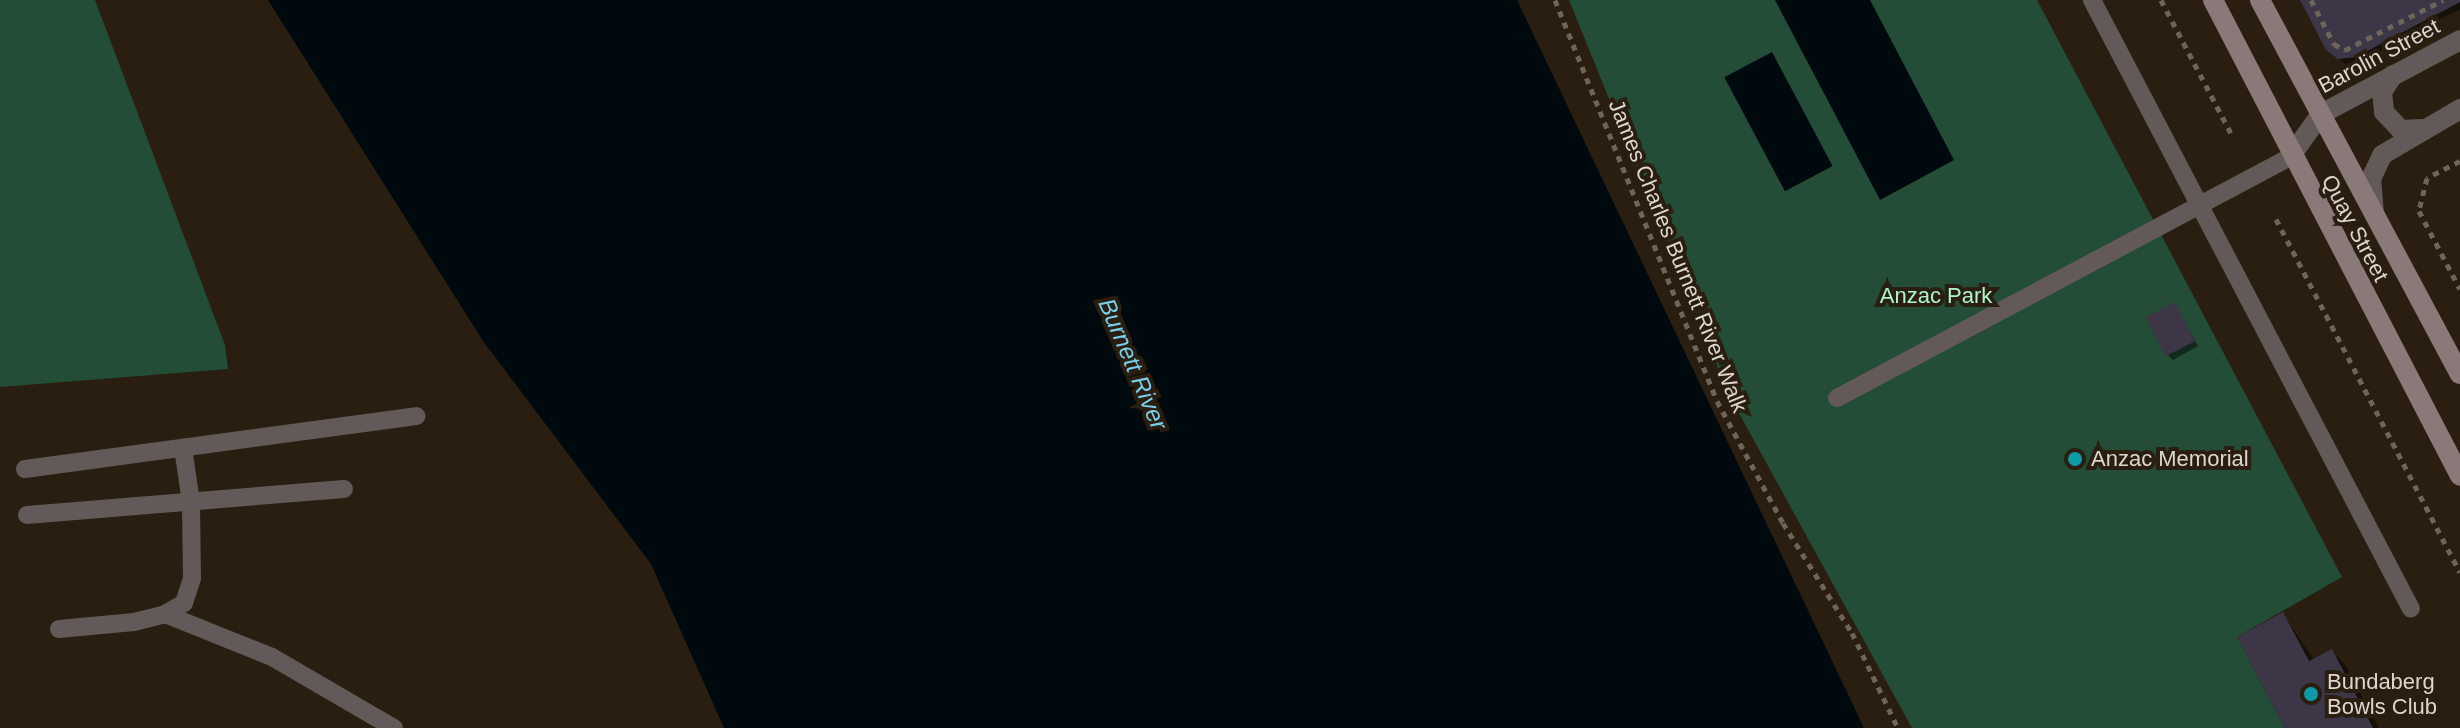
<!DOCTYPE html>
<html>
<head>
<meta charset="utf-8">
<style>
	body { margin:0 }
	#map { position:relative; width:2460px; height:728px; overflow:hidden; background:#291e0f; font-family:Arial,sans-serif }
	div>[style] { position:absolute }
	.green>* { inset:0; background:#234d37 }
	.water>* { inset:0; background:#00090e; transform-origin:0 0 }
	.shadow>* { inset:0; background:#0007 }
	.building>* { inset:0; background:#3c3647; transform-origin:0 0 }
	.path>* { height:5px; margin-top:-2.5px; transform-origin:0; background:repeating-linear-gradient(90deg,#6e6457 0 6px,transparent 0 12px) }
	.service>* { height:18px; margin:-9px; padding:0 9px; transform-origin:9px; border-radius:9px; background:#635958 }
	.tertiary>* { height:20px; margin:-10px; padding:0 10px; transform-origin:10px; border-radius:10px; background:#635958 }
	.secondary>* { height:20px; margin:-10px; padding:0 10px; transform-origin:10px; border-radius:10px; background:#897978 }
	.dots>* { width:22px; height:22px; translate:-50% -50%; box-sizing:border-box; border:4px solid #291e0f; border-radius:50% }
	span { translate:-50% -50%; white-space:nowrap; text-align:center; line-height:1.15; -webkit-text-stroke:8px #291e0f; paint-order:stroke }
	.street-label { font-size:22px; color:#ded7cd }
	.park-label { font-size:22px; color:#acf6cc }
	.poi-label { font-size:22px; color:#ded7cd }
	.left { translate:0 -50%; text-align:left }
	.water-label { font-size:24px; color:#7acfef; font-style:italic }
</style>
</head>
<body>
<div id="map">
	<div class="green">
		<div style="clip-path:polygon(0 0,95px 0,225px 345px,228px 369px,0 387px)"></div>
		<div style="clip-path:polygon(1569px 0,2037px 0,2342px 577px,2237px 637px,2285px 728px,1912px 728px,1729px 395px)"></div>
	</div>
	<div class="water">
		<div style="clip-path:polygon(268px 0,1517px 0,1864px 728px,724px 728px,651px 564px,483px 341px)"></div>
		<div style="clip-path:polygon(1775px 0,1870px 0,1954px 160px,1880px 200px)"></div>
		<div style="left:1772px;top:52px;width:129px;height:54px;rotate:62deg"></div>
	</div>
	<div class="shadow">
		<div style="clip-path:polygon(2302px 0,2460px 0,2460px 9px,2361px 61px,2345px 64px,2333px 54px)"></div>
		<div style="clip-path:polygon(2174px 304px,2198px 346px,2173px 360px,2168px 355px)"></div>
		<div style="clip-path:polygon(2283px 614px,2314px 660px,2332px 651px,2346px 666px,2379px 728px,2287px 728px)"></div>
	</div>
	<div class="building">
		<div style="clip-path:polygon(2300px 0,2460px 0,2460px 2px,2356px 57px,2338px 59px,2326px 50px)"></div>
		<div style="left:2175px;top:302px;width:44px;height:33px;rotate:63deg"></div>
		<div style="clip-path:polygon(2283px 612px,2309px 661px,2332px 649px,2373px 728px,2285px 728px,2237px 637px)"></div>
	</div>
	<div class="path">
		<div style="left:1555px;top:0;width:432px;rotate:68deg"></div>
		<div style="left:1717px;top:401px;width:139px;rotate:61.6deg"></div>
		<div style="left:1783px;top:523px;width:130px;rotate:57.9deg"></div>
		<div style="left:1852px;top:633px;width:106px;rotate:64.2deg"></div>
		<div style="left:2161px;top:0;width:155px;rotate:62.3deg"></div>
		<div style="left:2311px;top:0;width:50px;rotate:62.4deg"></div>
		<div style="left:2334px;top:44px;width:13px;rotate:29deg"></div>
		<div style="left:2345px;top:50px;width:110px;rotate:-27deg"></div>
		<div style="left:2460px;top:161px;width:37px;rotate:153deg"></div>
		<div style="left:2427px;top:178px;width:34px;rotate:104deg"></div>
		<div style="left:2419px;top:211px;width:88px;rotate:62.3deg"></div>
		<div style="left:2276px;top:219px;width:398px;rotate:62.5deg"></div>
	</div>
	<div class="service">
		<div style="left:2092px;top:0;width:687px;rotate:62.35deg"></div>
		<div style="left:1837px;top:398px;width:513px;rotate:-28.01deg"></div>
		<div style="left:25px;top:469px;width:395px;rotate:-7.7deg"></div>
		<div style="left:27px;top:515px;width:318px;rotate:-4.7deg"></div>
		<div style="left:165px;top:614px;width:115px;rotate:21.9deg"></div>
		<div style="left:272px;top:657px;width:141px;rotate:30.2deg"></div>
		<div style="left:59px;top:629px;width:75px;rotate:-5.3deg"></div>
		<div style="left:134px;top:622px;width:32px;rotate:-14deg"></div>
		<div style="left:165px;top:614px;width:22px;rotate:-30deg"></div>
		<div style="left:184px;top:603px;width:26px;rotate:-72deg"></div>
		<div style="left:192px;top:578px;width:76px;rotate:-90.8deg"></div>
		<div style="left:191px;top:502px;width:55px;rotate:-98.4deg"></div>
	</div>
	<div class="tertiary">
		<div style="left:2393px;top:75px;width:20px;rotate:123deg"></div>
		<div style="left:2382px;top:92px;width:20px;rotate:84deg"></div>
		<div style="left:2384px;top:112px;width:25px;rotate:47deg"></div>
		<div style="left:2401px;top:130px;width:21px;rotate:-3deg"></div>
		<div style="left:2290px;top:157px;width:53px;rotate:-54.2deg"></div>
		<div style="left:2321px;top:114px;width:157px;rotate:-28deg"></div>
		<div style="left:2374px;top:213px;width:34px;rotate:-95deg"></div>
		<div style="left:2371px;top:179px;width:26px;rotate:-65deg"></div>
		<div style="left:2382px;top:155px;width:91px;rotate:-30.5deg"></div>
	</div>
	<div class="secondary">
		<div style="left:2213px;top:0;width:536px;rotate:62.57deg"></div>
		<div style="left:2260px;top:0;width:424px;rotate:61.9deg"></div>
	</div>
	<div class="dots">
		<div style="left:2075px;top:459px;background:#0f9aa8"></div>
		<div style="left:2311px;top:694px;background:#0f9aa8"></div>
	</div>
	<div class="street-label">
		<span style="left:2379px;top:56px;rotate:-28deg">Barolin Street</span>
		<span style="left:2355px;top:228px;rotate:62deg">Quay Street</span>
		<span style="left:1678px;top:256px;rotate:68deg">James Charles Burnett River Walk</span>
	</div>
	<div class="park-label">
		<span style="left:1936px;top:296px">Anzac Park</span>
	</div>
	<div class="poi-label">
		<span class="left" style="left:2091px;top:459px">Anzac Memorial</span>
		<span class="left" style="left:2327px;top:694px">Bundaberg<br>Bowls Club</span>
	</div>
	<div class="water-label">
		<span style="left:1133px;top:364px;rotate:67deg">Burnett River</span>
	</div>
</div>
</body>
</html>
